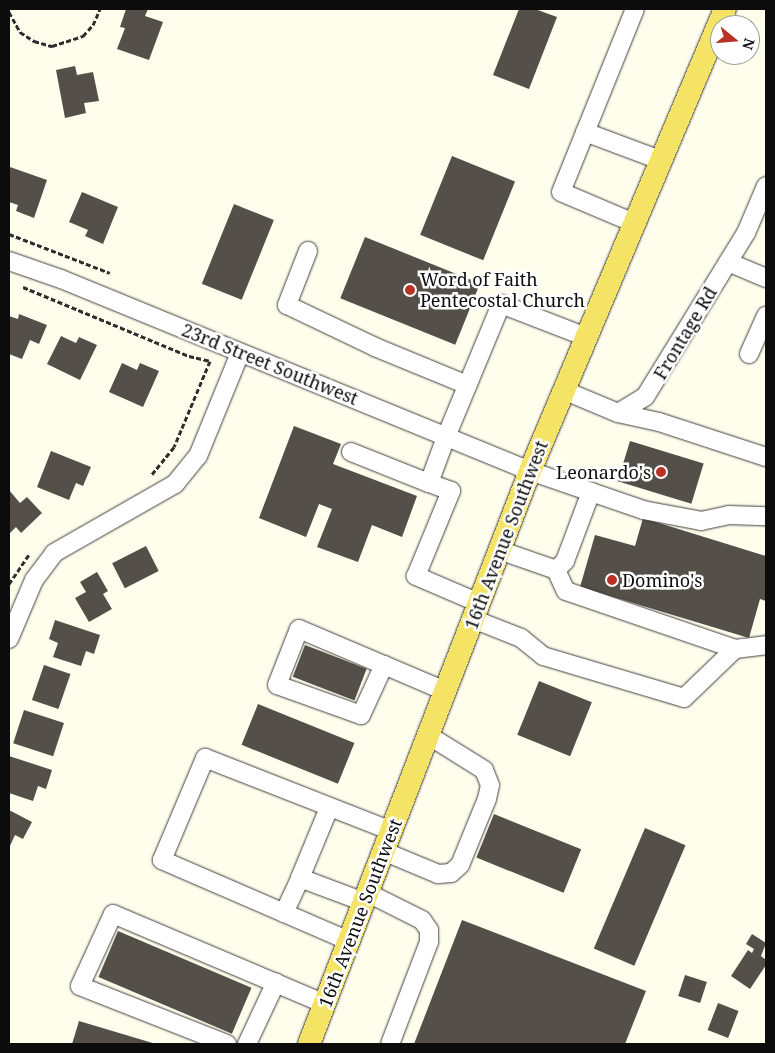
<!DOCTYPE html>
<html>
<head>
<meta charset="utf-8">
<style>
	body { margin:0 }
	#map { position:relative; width:775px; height:1053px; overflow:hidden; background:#fffdec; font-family:"Noto Serif",serif }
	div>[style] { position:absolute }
	.building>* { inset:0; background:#544f49; transform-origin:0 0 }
	.path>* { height:3px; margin-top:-1.5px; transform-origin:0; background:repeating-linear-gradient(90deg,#2e2e2e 0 5px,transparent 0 7.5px) }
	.roads { filter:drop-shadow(0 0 1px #3f3f3f) drop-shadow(0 0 1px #3f3f3f) }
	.minor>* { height:18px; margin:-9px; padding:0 9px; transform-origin:9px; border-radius:9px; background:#fff }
	.major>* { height:22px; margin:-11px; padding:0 11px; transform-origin:11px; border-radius:11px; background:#f5e365 }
	.dots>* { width:14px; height:14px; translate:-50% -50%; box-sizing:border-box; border:2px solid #fff; border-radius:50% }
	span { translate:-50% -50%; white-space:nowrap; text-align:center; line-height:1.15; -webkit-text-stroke:5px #fff; paint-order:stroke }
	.poi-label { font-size:18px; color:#0c0c0c }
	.left { translate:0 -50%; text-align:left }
	.right { translate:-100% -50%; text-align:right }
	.street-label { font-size:18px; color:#0c0c0c }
	.frame { position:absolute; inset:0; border:10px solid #0c0c0c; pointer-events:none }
	.north { position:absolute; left:710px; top:15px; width:50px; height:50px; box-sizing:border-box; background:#fff; border:1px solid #9e9e9e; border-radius:50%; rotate:107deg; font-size:14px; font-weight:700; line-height:20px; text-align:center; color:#0c0c0c }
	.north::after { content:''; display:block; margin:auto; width:18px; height:22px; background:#b83228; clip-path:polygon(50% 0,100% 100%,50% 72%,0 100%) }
</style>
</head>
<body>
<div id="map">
	<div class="building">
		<div style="clip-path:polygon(126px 9px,148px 9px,145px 16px,163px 22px,149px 60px,117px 49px,125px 28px,120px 27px)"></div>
		<div style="clip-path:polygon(519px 9px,535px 9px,557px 17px,529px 89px,493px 75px)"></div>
		<div style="clip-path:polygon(75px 66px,77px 75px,93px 72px,99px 101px,84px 103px,86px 113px,65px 118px,56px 70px)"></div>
		<div style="left:452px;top:156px;width:68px;height:85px;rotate:22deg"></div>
		<div style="clip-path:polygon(10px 167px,47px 180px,34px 218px,16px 211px,18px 205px,9px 202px)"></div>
		<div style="clip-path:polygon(82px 192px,118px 207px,103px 244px,85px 236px,88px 230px,69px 222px)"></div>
		<div style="left:234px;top:204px;width:43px;height:86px;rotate:22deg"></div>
		<div style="left:365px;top:237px;width:124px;height:66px;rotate:22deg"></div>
		<div style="clip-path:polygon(19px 314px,47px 325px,39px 344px,30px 340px,22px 359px,9px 354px,9px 316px,18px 319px)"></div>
		<div style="clip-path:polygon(61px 336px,76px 343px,79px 337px,97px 345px,80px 380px,47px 364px)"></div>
		<div style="clip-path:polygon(122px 363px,137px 370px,140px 363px,159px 371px,143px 407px,109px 392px)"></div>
		<div style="clip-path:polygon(294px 426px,341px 444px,333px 464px,417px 496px,402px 537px,372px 525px,358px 562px,317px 547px,332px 509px,319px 504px,306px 537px,259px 518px)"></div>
		<div style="left:630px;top:441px;width:77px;height:42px;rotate:17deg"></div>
		<div style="clip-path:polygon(51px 451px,91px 467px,83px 486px,76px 483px,69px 500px,37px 487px)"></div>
		<div style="clip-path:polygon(9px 490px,20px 503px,27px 497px,42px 513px,21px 533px,16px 527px,9px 534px)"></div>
		<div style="clip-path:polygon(643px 518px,766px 556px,766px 601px,760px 599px,749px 638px,580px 587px,595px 535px,635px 546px)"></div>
		<div style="left:146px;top:546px;width:28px;height:38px;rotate:63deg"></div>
		<div style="clip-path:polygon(97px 572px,108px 591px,103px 594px,112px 609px,89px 622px,75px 598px,86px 592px,80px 582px)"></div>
		<div style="clip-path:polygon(55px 620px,100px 635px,94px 654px,86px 651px,81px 666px,53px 657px,58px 643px,49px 639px)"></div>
		<div style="left:305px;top:645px;width:66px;height:34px;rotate:21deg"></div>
		<div style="left:44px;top:665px;width:28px;height:37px;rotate:19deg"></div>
		<div style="left:539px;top:681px;width:57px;height:58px;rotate:22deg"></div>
		<div style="left:258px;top:704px;width:104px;height:44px;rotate:22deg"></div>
		<div style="left:24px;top:710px;width:42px;height:35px;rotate:18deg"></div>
		<div style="clip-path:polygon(9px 756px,52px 770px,46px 789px,38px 786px,33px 801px,9px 793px)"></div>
		<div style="clip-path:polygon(9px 810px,32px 822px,23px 839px,15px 835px,9px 848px)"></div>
		<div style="left:494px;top:814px;width:94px;height:47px;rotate:22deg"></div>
		<div style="left:645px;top:828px;width:44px;height:131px;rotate:23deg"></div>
		<div style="clip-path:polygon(462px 920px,646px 991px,625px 1044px,414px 1044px)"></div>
		<div style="left:118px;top:931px;width:145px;height:50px;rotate:23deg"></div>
		<div style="clip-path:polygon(752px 934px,766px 943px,761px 956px,766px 960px,766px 965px,750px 989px,731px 976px,748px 950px,752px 953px,754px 949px,746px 944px)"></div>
		<div style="left:685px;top:975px;width:23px;height:22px;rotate:18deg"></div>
		<div style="left:718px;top:1003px;width:22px;height:29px;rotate:21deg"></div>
		<div style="clip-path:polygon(79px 1021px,156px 1044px,72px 1044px)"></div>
	</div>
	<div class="path">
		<div style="left:9px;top:12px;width:23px;rotate:61deg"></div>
		<div style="left:20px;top:32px;width:17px;rotate:33deg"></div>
		<div style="left:34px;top:41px;width:19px;rotate:16deg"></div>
		<div style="left:52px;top:46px;width:33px;rotate:-18deg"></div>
		<div style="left:83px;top:36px;width:15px;rotate:-48deg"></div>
		<div style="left:93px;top:25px;width:17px;rotate:-66deg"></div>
		<div style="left:9px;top:234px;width:108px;rotate:21.1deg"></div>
		<div style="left:23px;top:287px;width:180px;rotate:22.6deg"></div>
		<div style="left:189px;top:356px;width:22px;rotate:13deg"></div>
		<div style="left:210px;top:361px;width:93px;rotate:112.7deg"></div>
		<div style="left:174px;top:447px;width:36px;rotate:129deg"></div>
		<div style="left:9px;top:584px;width:37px;rotate:-56deg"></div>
	</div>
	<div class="roads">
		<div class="minor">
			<div style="left:585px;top:132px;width:80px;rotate:20.5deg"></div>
			<div style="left:634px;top:223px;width:79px;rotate:-157deg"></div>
			<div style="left:561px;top:192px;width:197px;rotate:-68deg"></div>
			<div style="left:308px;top:251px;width:58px;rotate:111.3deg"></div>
			<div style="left:287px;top:305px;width:98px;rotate:25.5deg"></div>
			<div style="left:375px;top:347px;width:100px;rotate:22.4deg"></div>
			<div style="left:9px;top:261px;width:55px;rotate:19.1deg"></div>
			<div style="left:61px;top:279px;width:507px;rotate:22.26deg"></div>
			<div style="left:530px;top:471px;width:120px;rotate:19deg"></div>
			<div style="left:643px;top:510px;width:59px;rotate:10.7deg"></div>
			<div style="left:701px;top:521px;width:29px;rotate:-12deg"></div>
			<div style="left:729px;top:515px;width:37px;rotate:2deg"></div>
			<div style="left:728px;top:262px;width:41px;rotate:22.8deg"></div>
			<div style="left:749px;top:354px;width:42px;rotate:-65.9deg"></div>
			<div style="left:563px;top:390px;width:60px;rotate:22.7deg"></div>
			<div style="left:618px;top:413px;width:31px;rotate:-31deg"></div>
			<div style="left:645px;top:397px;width:193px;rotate:-58.4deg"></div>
			<div style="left:746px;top:233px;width:51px;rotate:-66.9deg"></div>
			<div style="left:618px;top:413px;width:42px;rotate:12.4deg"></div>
			<div style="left:659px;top:422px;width:113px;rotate:18.1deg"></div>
			<div style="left:351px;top:452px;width:84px;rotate:21.7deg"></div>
			<div style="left:499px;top:550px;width:60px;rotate:19.3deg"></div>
			<div style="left:556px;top:570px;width:23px;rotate:65deg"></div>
			<div style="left:566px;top:591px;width:179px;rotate:18.9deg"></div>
			<div style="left:735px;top:649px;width:31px;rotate:-7deg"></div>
			<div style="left:556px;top:570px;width:13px;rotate:-45deg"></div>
			<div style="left:565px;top:561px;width:74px;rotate:-69.4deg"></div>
			<div style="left:479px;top:603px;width:69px;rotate:-156.8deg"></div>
			<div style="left:416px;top:576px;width:92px;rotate:-67.6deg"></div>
			<div style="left:451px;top:491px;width:23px;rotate:-160deg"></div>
			<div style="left:429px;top:483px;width:49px;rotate:-69.7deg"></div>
			<div style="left:446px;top:437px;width:144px;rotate:-67.5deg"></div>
			<div style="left:501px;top:304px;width:91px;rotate:21.2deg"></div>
			<div style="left:473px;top:619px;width:52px;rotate:21.6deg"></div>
			<div style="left:521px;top:638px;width:28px;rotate:39deg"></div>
			<div style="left:543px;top:656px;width:147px;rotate:16.6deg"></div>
			<div style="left:684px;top:698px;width:71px;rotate:-43.9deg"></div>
			<div style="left:9px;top:639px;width:64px;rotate:-67deg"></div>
			<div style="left:34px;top:580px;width:34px;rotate:-53deg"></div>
			<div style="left:54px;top:553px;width:139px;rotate:-29.7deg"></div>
			<div style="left:175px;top:484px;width:36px;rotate:-51deg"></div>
			<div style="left:198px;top:456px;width:111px;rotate:-67.8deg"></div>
			<div style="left:384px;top:665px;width:55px;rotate:114.7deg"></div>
			<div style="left:361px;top:715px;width:89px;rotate:-160.3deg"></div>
			<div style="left:277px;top:685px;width:60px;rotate:-68.6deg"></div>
			<div style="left:299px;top:629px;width:92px;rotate:23deg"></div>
			<div style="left:384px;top:665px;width:66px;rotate:23.1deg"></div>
			<div style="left:383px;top:851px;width:60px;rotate:22.7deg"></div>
			<div style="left:438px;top:874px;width:13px;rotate:-4deg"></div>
			<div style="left:451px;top:873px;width:12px;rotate:-42deg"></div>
			<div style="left:460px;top:865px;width:71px;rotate:-67.8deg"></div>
			<div style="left:487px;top:799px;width:14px;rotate:-78deg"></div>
			<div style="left:490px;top:785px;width:16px;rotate:-112deg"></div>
			<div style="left:484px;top:770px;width:66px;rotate:-148deg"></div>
			<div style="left:300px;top:878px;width:76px;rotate:-67.5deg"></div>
			<div style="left:368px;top:893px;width:60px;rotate:26.6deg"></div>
			<div style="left:422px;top:920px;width:12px;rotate:55deg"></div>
			<div style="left:429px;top:930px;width:12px;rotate:90deg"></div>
			<div style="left:429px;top:942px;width:109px;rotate:110.9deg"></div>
			<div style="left:284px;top:913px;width:38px;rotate:-65deg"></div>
			<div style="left:300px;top:878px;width:68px;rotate:20.6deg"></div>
			<div style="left:349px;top:941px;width:204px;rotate:-156.6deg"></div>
			<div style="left:162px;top:860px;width:111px;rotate:-67.1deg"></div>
			<div style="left:205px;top:758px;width:200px;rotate:21.4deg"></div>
			<div style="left:227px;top:1044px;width:158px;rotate:-158.5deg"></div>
			<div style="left:80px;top:986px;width:79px;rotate:-65.4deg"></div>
			<div style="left:113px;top:914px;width:230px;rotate:23deg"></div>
			<div style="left:247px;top:1044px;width:68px;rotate:-64.9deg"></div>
		</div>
		<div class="major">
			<div style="left:309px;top:1044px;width:614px;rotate:-68.91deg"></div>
			<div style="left:530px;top:471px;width:501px;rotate:-67.12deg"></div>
		</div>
	</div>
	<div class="dots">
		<div style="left:410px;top:290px;background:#b83228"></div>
		<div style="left:661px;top:472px;background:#b83228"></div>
		<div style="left:612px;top:580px;background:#b83228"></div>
	</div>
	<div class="poi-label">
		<span class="left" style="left:420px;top:290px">Word of Faith<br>Pentecostal Church</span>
		<span class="right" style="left:651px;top:472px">Leonardo's</span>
		<span class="left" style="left:622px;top:580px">Domino's</span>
	</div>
	<div class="street-label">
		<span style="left:685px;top:333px;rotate:-59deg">Frontage Rd</span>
		<span style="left:270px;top:364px;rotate:22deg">23rd Street Southwest</span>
		<span style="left:506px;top:535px;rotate:-69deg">16th Avenue Southwest</span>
		<span style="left:360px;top:913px;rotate:-69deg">16th Avenue Southwest</span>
	</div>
	<div class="frame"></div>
	<div class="north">N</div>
</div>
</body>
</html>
